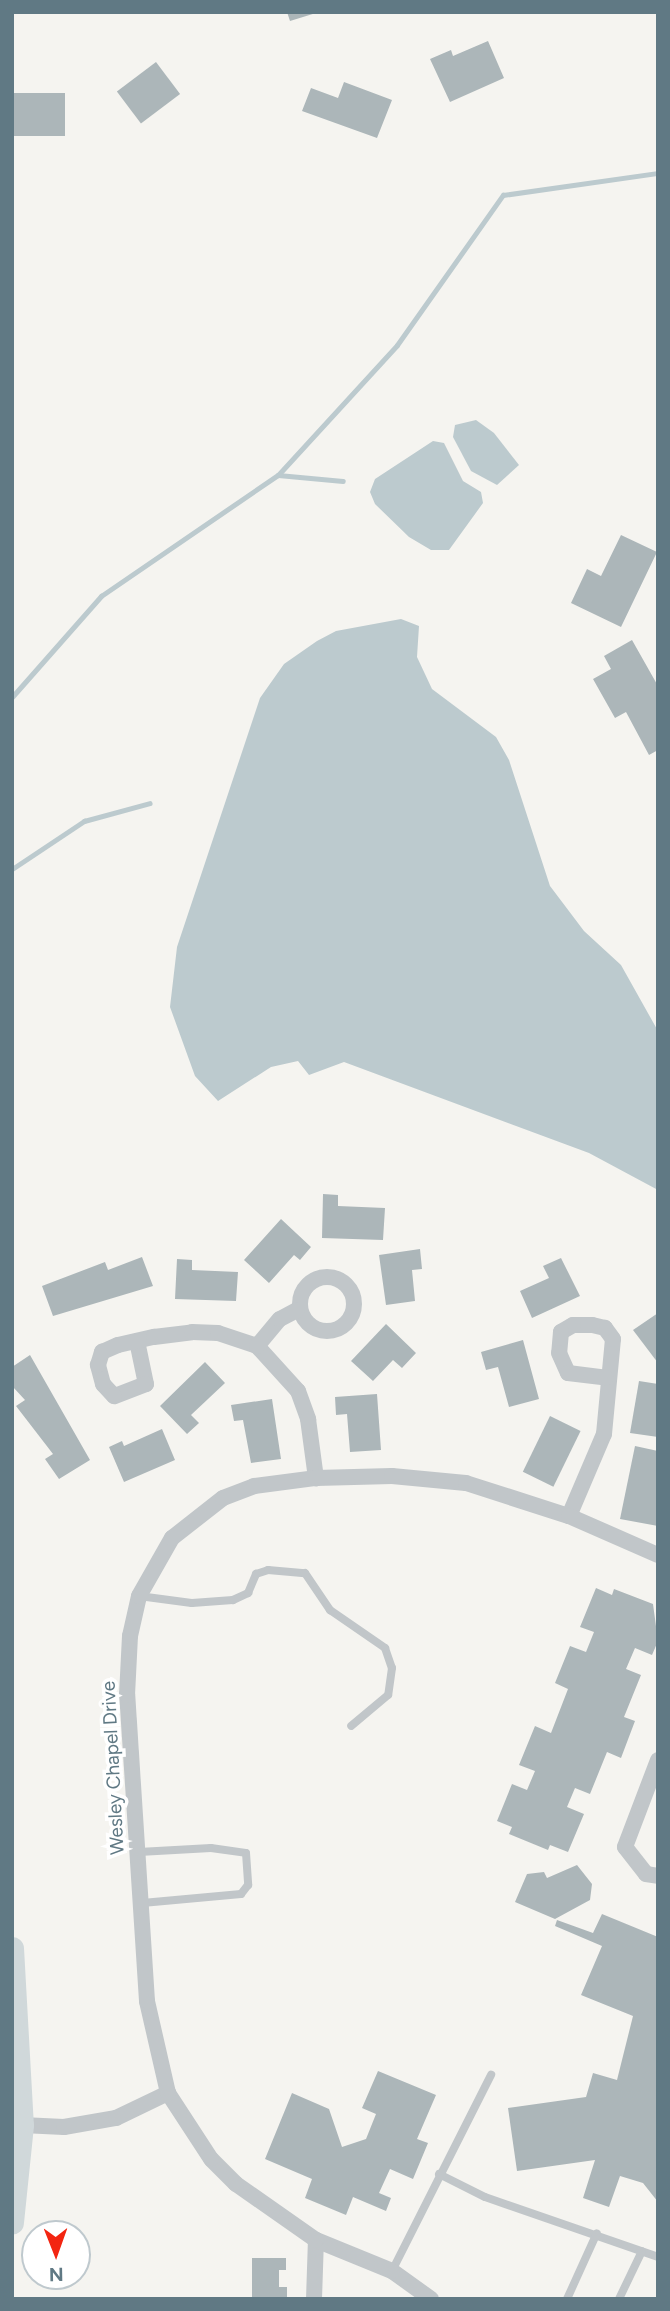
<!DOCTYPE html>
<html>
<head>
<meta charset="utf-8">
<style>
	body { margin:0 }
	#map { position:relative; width:670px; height:2311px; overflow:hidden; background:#f5f4f0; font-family:Figtree,sans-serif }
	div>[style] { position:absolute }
	.water>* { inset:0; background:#bccace }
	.stream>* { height:5px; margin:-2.5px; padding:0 2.5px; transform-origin:2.5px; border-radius:2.5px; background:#bccace }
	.building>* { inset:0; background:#acb6b9; transform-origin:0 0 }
	.lane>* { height:8px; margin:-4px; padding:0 4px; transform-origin:4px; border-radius:4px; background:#c1c6c9 }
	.street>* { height:16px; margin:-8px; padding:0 8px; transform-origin:8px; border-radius:8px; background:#c1c6c9 }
	.street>.ring { margin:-8px; padding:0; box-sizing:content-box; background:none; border:16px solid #c1c6c9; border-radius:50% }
	.secondary>* { height:23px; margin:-11.5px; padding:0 11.5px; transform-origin:11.5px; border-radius:11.5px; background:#d0d8da }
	span { translate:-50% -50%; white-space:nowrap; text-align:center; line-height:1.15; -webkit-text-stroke:7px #fff; paint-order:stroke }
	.street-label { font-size:19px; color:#607984 }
	.frame { position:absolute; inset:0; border:14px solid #607984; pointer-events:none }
	.north { position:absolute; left:21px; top:2220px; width:70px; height:70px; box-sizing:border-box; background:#fff; border:2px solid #bfc9ce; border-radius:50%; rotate:179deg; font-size:19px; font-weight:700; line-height:28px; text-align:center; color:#607984 }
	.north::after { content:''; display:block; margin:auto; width:24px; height:32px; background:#f32511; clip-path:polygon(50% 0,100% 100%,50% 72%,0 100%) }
</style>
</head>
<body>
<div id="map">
	<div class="water">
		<div style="clip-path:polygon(476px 420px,494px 433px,519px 465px,497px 485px,471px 471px,453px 437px,455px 425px)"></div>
		<div style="clip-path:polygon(433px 441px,444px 443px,463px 481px,481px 492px,483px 503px,449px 550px,431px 550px,409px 537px,375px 504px,370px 492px,375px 479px)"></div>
		<div style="clip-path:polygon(401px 619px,419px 626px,417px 657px,432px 689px,496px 737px,509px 760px,550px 886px,584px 931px,621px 965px,658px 1031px,658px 1190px,589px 1153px,344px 1062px,309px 1075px,298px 1061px,271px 1067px,218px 1101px,195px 1076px,170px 1007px,177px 947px,260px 698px,284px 664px,317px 641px,336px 631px)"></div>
	</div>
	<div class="stream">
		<div style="left:278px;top:475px;width:65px;rotate:5.3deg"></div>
		<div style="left:12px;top:697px;width:135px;rotate:-48.6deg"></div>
		<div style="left:101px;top:596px;width:214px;rotate:-34.4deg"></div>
		<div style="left:278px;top:475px;width:176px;rotate:-47.5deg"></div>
		<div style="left:397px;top:345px;width:184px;rotate:-54.8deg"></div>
		<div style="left:503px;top:195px;width:157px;rotate:-8.1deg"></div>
		<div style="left:12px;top:869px;width:87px;rotate:-33.7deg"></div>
		<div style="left:84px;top:821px;width:68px;rotate:-15.3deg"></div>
	</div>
	<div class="building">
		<div style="clip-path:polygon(287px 12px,315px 12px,316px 13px,290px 21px)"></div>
		<div style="clip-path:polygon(488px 41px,504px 78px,450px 102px,430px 59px,451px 50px,453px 56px)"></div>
		<div style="left:156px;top:62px;width:40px;height:49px;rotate:53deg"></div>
		<div style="clip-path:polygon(344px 82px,392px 100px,377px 138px,302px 111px,311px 88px,338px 98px)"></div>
		<div style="left:14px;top:93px;width:51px;height:43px"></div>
		<div style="clip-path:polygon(621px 535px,657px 552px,621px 627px,571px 603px,587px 569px,601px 576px)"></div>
		<div style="clip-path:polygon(632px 640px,658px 686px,658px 750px,649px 755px,626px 712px,615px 718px,593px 679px,611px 669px,604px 656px)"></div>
		<div style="clip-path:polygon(323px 1194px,338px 1195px,338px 1206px,385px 1208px,383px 1240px,322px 1238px)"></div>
		<div style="clip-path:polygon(281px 1219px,311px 1247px,300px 1260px,294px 1255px,269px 1283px,244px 1260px)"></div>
		<div style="clip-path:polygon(420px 1249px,422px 1269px,412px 1270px,415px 1301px,386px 1305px,379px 1255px)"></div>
		<div style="clip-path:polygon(142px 1257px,153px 1286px,53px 1316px,42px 1286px,105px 1262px,108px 1270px)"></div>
		<div style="clip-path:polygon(561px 1258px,580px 1296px,532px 1318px,520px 1291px,549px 1278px,543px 1266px)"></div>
		<div style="clip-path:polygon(177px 1259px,192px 1260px,192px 1270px,238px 1272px,236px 1301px,175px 1299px)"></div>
		<div style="clip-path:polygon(658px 1313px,658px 1363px,633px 1330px)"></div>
		<div style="clip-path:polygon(386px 1324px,416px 1353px,402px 1368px,393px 1360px,373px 1381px,351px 1361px)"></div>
		<div style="clip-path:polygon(523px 1340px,539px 1399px,509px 1407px,498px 1367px,486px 1370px,481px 1352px)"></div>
		<div style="clip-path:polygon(30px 1355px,90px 1460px,59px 1479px,45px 1459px,53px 1454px,16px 1406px,25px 1400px,13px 1387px,12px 1367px)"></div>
		<div style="clip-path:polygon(205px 1362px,225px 1383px,191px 1415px,199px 1423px,187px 1434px,160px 1406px)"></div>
		<div style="clip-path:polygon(639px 1381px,658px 1384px,658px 1437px,630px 1433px)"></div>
		<div style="clip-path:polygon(377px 1394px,381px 1450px,350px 1452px,347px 1414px,336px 1415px,335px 1397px)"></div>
		<div style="clip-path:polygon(272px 1399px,281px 1459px,251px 1463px,243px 1420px,234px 1421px,231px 1405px)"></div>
		<div style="left:550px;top:1416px;width:34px;height:62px;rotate:26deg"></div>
		<div style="clip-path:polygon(162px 1429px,175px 1460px,124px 1482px,109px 1447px,122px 1441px,124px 1446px)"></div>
		<div style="clip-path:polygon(635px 1446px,658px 1451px,658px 1526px,620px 1519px)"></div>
		<div style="clip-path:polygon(596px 1588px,612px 1595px,614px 1589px,653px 1604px,658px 1641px,652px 1655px,635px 1648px,626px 1669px,641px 1675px,624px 1717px,635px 1721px,621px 1758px,607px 1752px,590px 1794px,575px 1788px,567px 1807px,584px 1814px,568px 1852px,550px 1845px,548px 1850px,509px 1834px,512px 1827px,497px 1821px,512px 1784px,527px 1790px,535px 1771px,519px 1765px,535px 1726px,551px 1733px,568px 1689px,555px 1683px,570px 1646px,586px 1652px,594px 1632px,580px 1627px)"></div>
		<div style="clip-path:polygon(577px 1865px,592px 1884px,590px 1900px,555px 1919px,515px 1902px,527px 1874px,544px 1872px,547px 1878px)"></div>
		<div style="clip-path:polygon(602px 1914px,658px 1937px,658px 2202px,643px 2183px,620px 2176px,609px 2207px,583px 2198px,595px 2160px,517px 2171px,508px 2108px,586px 2097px,593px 2073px,617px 2080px,633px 2016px,581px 1995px,602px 1946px,555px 1926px,557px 1920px,593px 1933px)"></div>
		<div style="clip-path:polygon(378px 2071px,436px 2095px,417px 2139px,428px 2143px,413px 2179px,390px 2169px,379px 2193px,391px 2198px,386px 2211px,353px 2197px,346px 2215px,305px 2198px,312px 2179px,265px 2159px,292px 2093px,329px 2109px,342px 2147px,366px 2139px,376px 2114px,362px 2108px)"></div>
		<div style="clip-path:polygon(252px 2258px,286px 2258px,286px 2270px,279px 2270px,279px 2287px,287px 2287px,287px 2299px,252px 2299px)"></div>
	</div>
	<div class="lane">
		<div style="left:139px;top:1596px;width:53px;rotate:7.5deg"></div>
		<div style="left:192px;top:1603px;width:41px;rotate:-4.2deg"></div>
		<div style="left:233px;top:1600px;width:17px;rotate:-25deg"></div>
		<div style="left:248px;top:1593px;width:21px;rotate:-67deg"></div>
		<div style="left:256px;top:1574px;width:13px;rotate:-18deg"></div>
		<div style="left:268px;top:1570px;width:37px;rotate:5deg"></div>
		<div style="left:305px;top:1573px;width:45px;rotate:56deg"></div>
		<div style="left:330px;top:1610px;width:67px;rotate:34.6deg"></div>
		<div style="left:385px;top:1648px;width:21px;rotate:71deg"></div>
		<div style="left:392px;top:1668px;width:27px;rotate:98deg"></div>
		<div style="left:388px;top:1695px;width:48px;rotate:140deg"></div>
		<div style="left:139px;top:1852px;width:72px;rotate:-3.2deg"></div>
		<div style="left:211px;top:1848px;width:35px;rotate:8deg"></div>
		<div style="left:246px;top:1853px;width:32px;rotate:86deg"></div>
		<div style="left:248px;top:1885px;width:11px;rotate:128deg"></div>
		<div style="left:241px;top:1894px;width:99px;rotate:174.8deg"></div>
		<div style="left:439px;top:2174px;width:51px;rotate:26.6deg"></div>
		<div style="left:485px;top:2197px;width:183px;rotate:19.1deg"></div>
		<div style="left:392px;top:2271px;width:220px;rotate:-63.2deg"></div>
		<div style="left:567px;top:2299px;width:72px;rotate:-65.6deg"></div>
		<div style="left:619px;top:2299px;width:53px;rotate:-64.4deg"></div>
	</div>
	<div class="street">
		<div class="ring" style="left:300px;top:1277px;width:38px;height:38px"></div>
		<div style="left:137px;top:1341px;width:44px;rotate:78.2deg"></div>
		<div style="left:146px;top:1384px;width:34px;rotate:159deg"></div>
		<div style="left:114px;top:1396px;width:16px;rotate:-133deg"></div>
		<div style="left:103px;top:1384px;width:20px;rotate:-105deg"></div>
		<div style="left:98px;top:1365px;width:14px;rotate:-73deg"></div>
		<div style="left:102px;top:1352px;width:17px;rotate:-24deg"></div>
		<div style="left:118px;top:1345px;width:37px;rotate:-13deg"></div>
		<div style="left:154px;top:1337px;width:38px;rotate:-7deg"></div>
		<div style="left:192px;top:1332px;width:26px;rotate:2deg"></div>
		<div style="left:218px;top:1333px;width:41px;rotate:18.4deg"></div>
		<div style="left:257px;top:1346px;width:61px;rotate:47.7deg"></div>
		<div style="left:298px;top:1391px;width:30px;rotate:70deg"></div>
		<div style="left:308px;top:1419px;width:60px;rotate:82.3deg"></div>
		<div style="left:257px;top:1346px;width:35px;rotate:-50deg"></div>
		<div style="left:280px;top:1319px;width:19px;rotate:-28deg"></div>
		<div style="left:569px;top:1516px;width:89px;rotate:-66.9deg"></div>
		<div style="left:604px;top:1434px;width:95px;rotate:-84.6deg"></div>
		<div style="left:613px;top:1339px;width:14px;rotate:-126deg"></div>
		<div style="left:605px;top:1328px;width:13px;rotate:-167deg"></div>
		<div style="left:592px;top:1325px;width:19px;rotate:180deg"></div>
		<div style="left:573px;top:1325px;width:14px;rotate:150deg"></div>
		<div style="left:561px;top:1332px;width:21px;rotate:95deg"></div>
		<div style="left:559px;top:1353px;width:22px;rotate:66deg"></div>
		<div style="left:568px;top:1373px;width:38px;rotate:7deg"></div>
		<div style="left:658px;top:1760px;width:93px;rotate:110.8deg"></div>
		<div style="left:625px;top:1847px;width:34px;rotate:52deg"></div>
		<div style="left:646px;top:1874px;width:12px;rotate:9deg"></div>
		<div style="left:22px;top:2125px;width:42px;rotate:2.7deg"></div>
		<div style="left:64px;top:2127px;width:53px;rotate:-9.8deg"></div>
		<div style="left:116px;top:2118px;width:58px;rotate:-25.7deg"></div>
		<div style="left:314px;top:2299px;width:59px;rotate:-88.1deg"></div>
		<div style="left:431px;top:2299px;width:48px;rotate:-144.3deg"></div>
		<div style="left:392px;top:2271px;width:82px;rotate:-157.8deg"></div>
		<div style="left:316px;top:2240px;width:98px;rotate:-145deg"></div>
		<div style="left:236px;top:2184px;width:35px;rotate:-135deg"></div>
		<div style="left:211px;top:2159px;width:79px;rotate:-123.1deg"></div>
		<div style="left:168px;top:2093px;width:94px;rotate:-102.9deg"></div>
		<div style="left:147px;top:2001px;width:307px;rotate:-93.7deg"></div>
		<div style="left:127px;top:1695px;width:59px;rotate:-87.1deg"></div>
		<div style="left:130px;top:1636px;width:41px;rotate:-77.3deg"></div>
		<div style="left:139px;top:1596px;width:67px;rotate:-60.4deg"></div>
		<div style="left:172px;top:1538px;width:65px;rotate:-38.1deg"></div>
		<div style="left:223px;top:1498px;width:33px;rotate:-21deg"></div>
		<div style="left:254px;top:1486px;width:63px;rotate:-7.4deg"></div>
		<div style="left:316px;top:1478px;width:76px;rotate:-1.5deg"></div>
		<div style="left:392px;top:1476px;width:74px;rotate:5.4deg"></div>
		<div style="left:466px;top:1483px;width:108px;rotate:17.8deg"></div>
		<div style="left:569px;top:1516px;width:97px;rotate:23.7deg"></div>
	</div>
	<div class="secondary">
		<div style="left:12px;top:1948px;width:177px;rotate:86.8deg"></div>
		<div style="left:22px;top:2125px;width:98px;rotate:95.9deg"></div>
	</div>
	<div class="street-label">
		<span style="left:113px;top:1768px;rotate:-93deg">Wesley Chapel Drive</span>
	</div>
	<div class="frame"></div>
	<div class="north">N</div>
</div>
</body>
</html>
